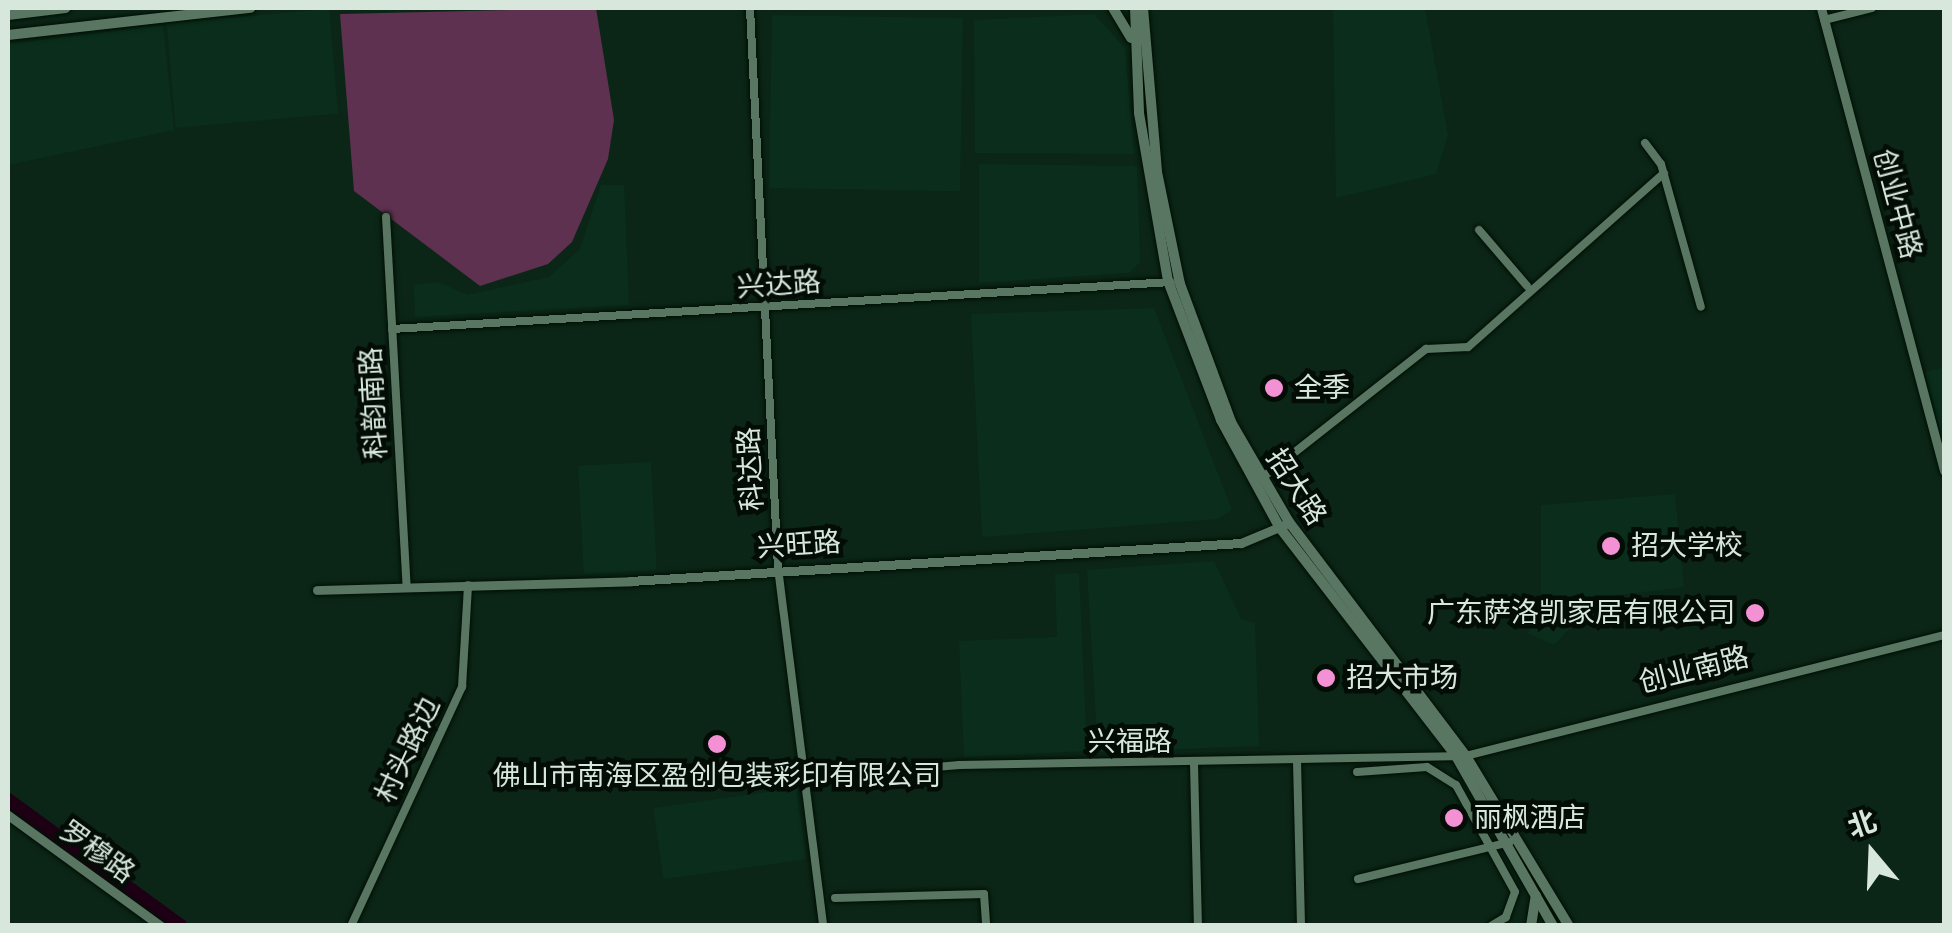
<!DOCTYPE html>
<html>
<head>
<meta charset="utf-8">
<style>
	body { margin:0 }
	#map { position:relative; width:1952px; height:933px; overflow:hidden; background:#0b2617; font-family:Poppins,"Noto Sans SC",sans-serif }
	div>[style] { position:absolute }
	.built>* { inset:0; background:#0a2e1b; transform-origin:0 0 }
	.green>* { inset:0; background:#5d314f }
	.river>* { height:14px; margin:-7px; padding:0 7px; transform-origin:7px; border-radius:7px; background:#1e0015 }
	.roads { filter:drop-shadow(0 0 2px #000f03) drop-shadow(0 0 2px #000f03) }
	.minor>* { height:8px; margin:-4px; padding:0 4px; transform-origin:4px; border-radius:4px; background:#597663 }
	.tertiary>* { height:9px; margin:-4.5px; padding:0 4.5px; transform-origin:4.5px; border-radius:4.5px; background:#597663 }
	.secondary>* { height:10px; margin:-5px; padding:0 5px; transform-origin:5px; border-radius:5px; background:#597663 }
	.dots>* { width:28px; height:28px; translate:-50% -50%; box-sizing:border-box; border:5px solid #030d06; border-radius:50% }
	span { translate:-50% -50%; white-space:nowrap; text-align:center; line-height:1.15; -webkit-text-stroke:9px #030d06; paint-order:stroke }
	.street-label { font-size:28px; color:#d7e7dc }
	.poi-label { font-size:28px; color:#d7e7dc }
	.left { translate:0 -50%; text-align:left }
	.right { translate:-100% -50%; text-align:right }
	.frame { position:absolute; inset:0; border:10px solid #d7e7dc; pointer-events:none }
	.north { position:absolute; left:1822px; top:803px; width:100px; height:100px; -webkit-text-stroke:8px #030d06; paint-order:stroke; rotate:341deg; font-size:28px; font-weight:700; line-height:40px; text-align:center; color:#d7e7dc }
	.north::after { content:''; display:block; margin:auto; width:35px; height:45px; background:#d7e7dc; clip-path:polygon(50% 0,100% 100%,50% 72%,0 100%) }
</style>
</head>
<body>
<div id="map">
	<div class="built">
		<div style="clip-path:polygon(1333px 8px,1425px 8px,1448px 135px,1436px 174px,1336px 198px)"></div>
		<div style="left:329px;top:9px;width:105px;height:163px;rotate:85deg"></div>
		<div style="clip-path:polygon(1094px 14px,1125px 48px,1134px 154px,975px 153px,974px 20px)"></div>
		<div style="left:772px;top:15px;width:191px;height:173px;rotate:1deg"></div>
		<div style="clip-path:polygon(163px 25px,174px 130px,8px 165px,8px 44px)"></div>
		<div style="clip-path:polygon(979px 164px,1137px 166px,1140px 262px,1129px 273px,979px 283px)"></div>
		<div style="clip-path:polygon(601px 185px,624px 185px,629px 305px,415px 317px,414px 285px,439px 282px,467px 295px,549px 277px,580px 249px)"></div>
		<div style="clip-path:polygon(1154px 308px,1232px 510px,1217px 519px,982px 537px,971px 314px)"></div>
		<div style="clip-path:polygon(1944px 367px,1944px 447px,1925px 372px)"></div>
		<div style="left:651px;top:462px;width:108px;height:73px;rotate:87deg"></div>
		<div style="clip-path:polygon(1675px 494px,1684px 587px,1578px 600px,1572px 626px,1554px 645px,1528px 633px,1541px 602px,1541px 505px)"></div>
		<div style="clip-path:polygon(1214px 561px,1241px 619px,1255px 623px,1259px 746px,1098px 752px,1087px 570px)"></div>
		<div style="clip-path:polygon(1079px 573px,1087px 751px,964px 757px,959px 641px,1057px 637px,1055px 574px)"></div>
		<div style="left:796px;top:788px;width:72px;height:144px;rotate:82deg"></div>
	</div>
	<div class="green">
		<div style="clip-path:polygon(596px 8px,614px 120px,608px 159px,572px 242px,548px 264px,480px 286px,354px 191px,340px 14px)"></div>
	</div>
	<div class="river">
		<div style="left:8px;top:800px;width:214px;rotate:36.1deg"></div>
	</div>
	<div class="roads">
		<div class="minor">
			<div style="left:750px;top:8px;width:561px;rotate:87.14deg"></div>
			<div style="left:778px;top:568px;width:361px;rotate:82.8deg"></div>
			<div style="left:1824px;top:20px;width:49px;rotate:-14deg"></div>
			<div style="left:1645px;top:143px;width:26px;rotate:53deg"></div>
			<div style="left:1661px;top:164px;width:148px;rotate:74.4deg"></div>
			<div style="left:386px;top:217px;width:371px;rotate:86.8deg"></div>
			<div style="left:1479px;top:230px;width:74px;rotate:49.4deg"></div>
			<div style="left:392px;top:329px;width:780px;rotate:-3.45deg"></div>
			<div style="left:1262px;top:478px;width:209px;rotate:-38.2deg"></div>
			<div style="left:1426px;top:349px;width:42px;rotate:-2.7deg"></div>
			<div style="left:1468px;top:347px;width:262px;rotate:-41.6deg"></div>
			<div style="left:1297px;top:761px;width:165px;rotate:88.6deg"></div>
			<div style="left:1194px;top:764px;width:162px;rotate:88.6deg"></div>
			<div style="left:1357px;top:772px;width:70px;rotate:-4.1deg"></div>
			<div style="left:1427px;top:767px;width:34px;rotate:32deg"></div>
			<div style="left:1456px;top:785px;width:122px;rotate:61.1deg"></div>
			<div style="left:1515px;top:892px;width:27px;rotate:110deg"></div>
			<div style="left:1506px;top:917px;width:17px;rotate:149deg"></div>
			<div style="left:805px;top:778px;width:155px;rotate:-4.8deg"></div>
			<div style="left:959px;top:765px;width:507px;rotate:-1.02deg"></div>
			<div style="left:1466px;top:756px;width:493px;rotate:-14.2deg"></div>
			<div style="left:1358px;top:879px;width:156px;rotate:-13.7deg"></div>
			<div style="left:835px;top:898px;width:149px;rotate:-1.5deg"></div>
			<div style="left:984px;top:894px;width:32px;rotate:86deg"></div>
			<div style="left:351px;top:926px;width:264px;rotate:-65.1deg"></div>
			<div style="left:462px;top:687px;width:102px;rotate:-86.6deg"></div>
		</div>
		<div class="tertiary">
			<div style="left:1821px;top:8px;width:479px;rotate:75.1deg"></div>
			<div style="left:317px;top:590px;width:313px;rotate:-1.6deg"></div>
			<div style="left:630px;top:581px;width:612px;rotate:-3.56deg"></div>
			<div style="left:1241px;top:543px;width:47px;rotate:-22.7deg"></div>
			<div style="left:8px;top:815px;width:189px;rotate:36deg"></div>
		</div>
		<div class="secondary">
			<div style="left:1113px;top:8px;width:35px;rotate:59deg"></div>
			<div style="left:1135px;top:8px;width:105px;rotate:87.8deg"></div>
			<div style="left:1139px;top:113px;width:170px;rotate:80.2deg"></div>
			<div style="left:1168px;top:281px;width:149px;rotate:69.1deg"></div>
			<div style="left:1221px;top:420px;width:123px;rotate:61.4deg"></div>
			<div style="left:1280px;top:528px;width:288px;rotate:52.3deg"></div>
			<div style="left:1456px;top:756px;width:196px;rotate:60.3deg"></div>
			<div style="left:1143px;top:8px;width:165px;rotate:85.1deg"></div>
			<div style="left:1157px;top:172px;width:114px;rotate:78.4deg"></div>
			<div style="left:1180px;top:284px;width:147px;rotate:69.7deg"></div>
			<div style="left:1231px;top:422px;width:116px;rotate:59.9deg"></div>
			<div style="left:1289px;top:522px;width:293px;rotate:52.9deg"></div>
			<div style="left:1466px;top:756px;width:199px;rotate:58.8deg"></div>
			<div style="left:8px;top:15px;width:58px;rotate:-6.9deg"></div>
			<div style="left:8px;top:35px;width:244px;rotate:-6.4deg"></div>
			<div style="left:1531px;top:926px;width:31px;rotate:-81deg"></div>
		</div>
	</div>
	<div class="dots">
		<div style="left:1274px;top:388px;background:#f491d4"></div>
		<div style="left:1611px;top:546px;background:#f491d4"></div>
		<div style="left:1755px;top:613px;background:#f491d4"></div>
		<div style="left:1326px;top:678px;background:#f491d4"></div>
		<div style="left:717px;top:744px;background:#f491d4"></div>
		<div style="left:1454px;top:818px;background:#f491d4"></div>
	</div>
	<div class="street-label">
		<span style="left:1897px;top:204px;rotate:75deg">创业中路</span>
		<span style="left:779px;top:285px;rotate:-4deg">兴达路</span>
		<span style="left:374px;top:403px;rotate:-93deg">科韵南路</span>
		<span style="left:751px;top:469px;rotate:-93deg">科达路</span>
		<span style="left:1296px;top:487px;rotate:57deg">招大路</span>
		<span style="left:799px;top:545px;rotate:-4deg">兴旺路</span>
		<span style="left:1694px;top:670px;rotate:-14deg">创业南路</span>
		<span style="left:1130px;top:742px">兴福路</span>
		<span style="left:408px;top:750px;rotate:-65deg">村头路边</span>
		<span style="left:97px;top:852px;rotate:36deg">罗穆路</span>
	</div>
	<div class="poi-label">
		<span class="left" style="left:1294px;top:388px">全季</span>
		<span class="left" style="left:1631px;top:546px">招大学校</span>
		<span class="right" style="left:1735px;top:613px">广东萨洛凯家居有限公司</span>
		<span class="left" style="left:1346px;top:678px">招大市场</span>
		<span style="left:717px;top:776px">佛山市南海区盈创包装彩印有限公司</span>
		<span class="left" style="left:1474px;top:818px">丽枫酒店</span>
	</div>
	<div class="frame"></div>
	<div class="north">北</div>
</div>
</body>
</html>
